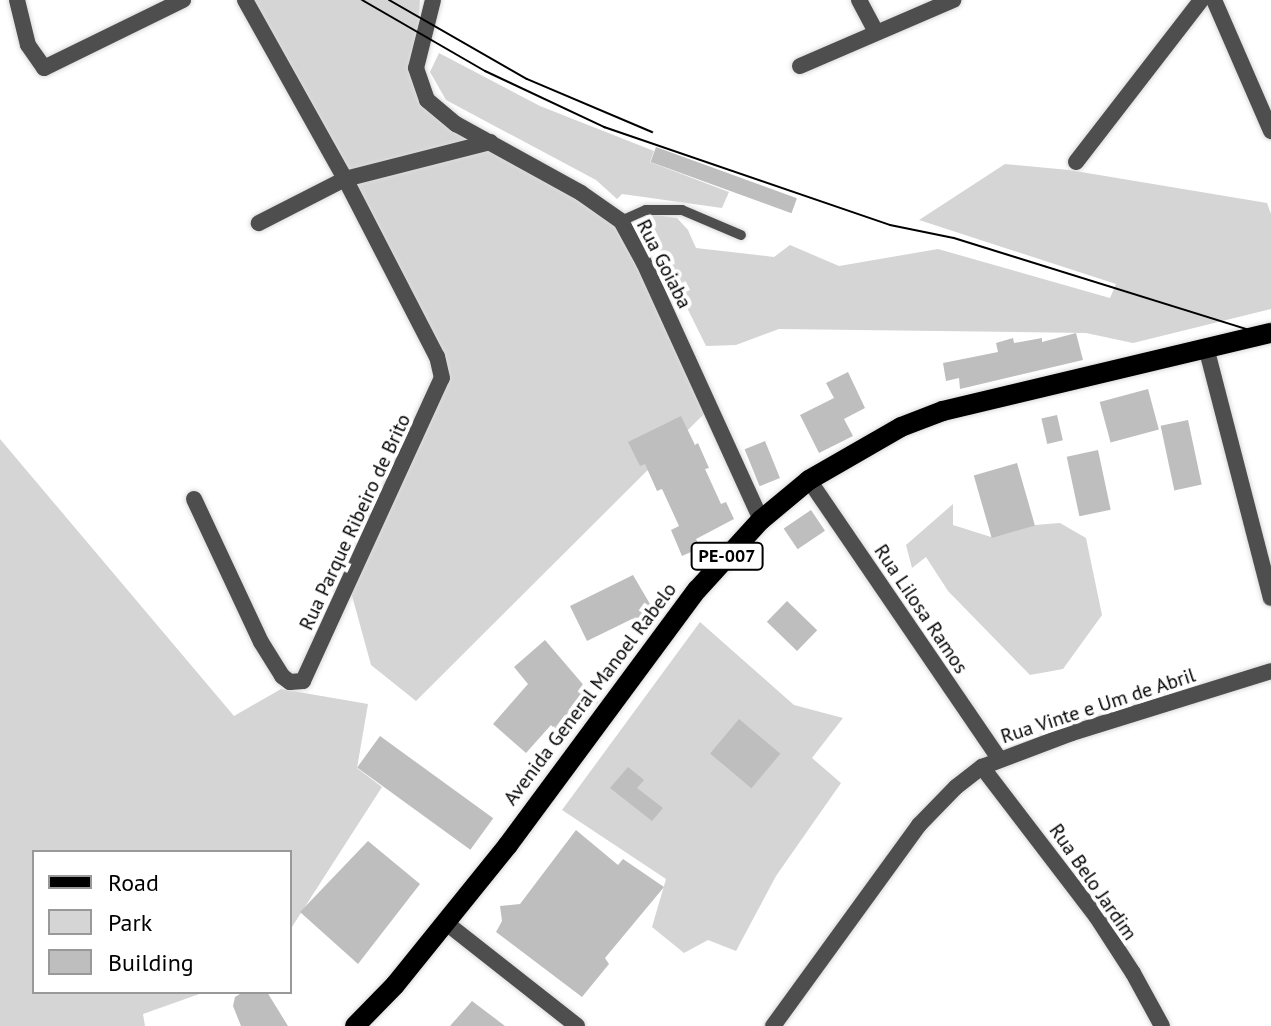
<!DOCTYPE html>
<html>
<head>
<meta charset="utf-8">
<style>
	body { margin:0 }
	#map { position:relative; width:1271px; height:1026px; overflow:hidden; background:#fff; font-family:"PT Sans",sans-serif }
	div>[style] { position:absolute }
	.green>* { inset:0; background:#d5d5d5 }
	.building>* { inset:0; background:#bebebe; transform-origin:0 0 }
	.roads { filter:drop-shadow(0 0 2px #dbdbdb) drop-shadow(0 0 2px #dbdbdb) }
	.lane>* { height:10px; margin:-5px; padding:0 5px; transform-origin:5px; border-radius:5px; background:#4e4e4e }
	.street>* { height:16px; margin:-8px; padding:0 8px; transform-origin:8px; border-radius:8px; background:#4e4e4e }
	.primary>* { height:20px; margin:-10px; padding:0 10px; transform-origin:10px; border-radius:10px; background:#000 }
	.tram>* { height:2px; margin:-1px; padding:0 1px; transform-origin:1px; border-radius:1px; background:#000 }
	span { translate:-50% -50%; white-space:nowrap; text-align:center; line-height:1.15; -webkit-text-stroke:8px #fff; paint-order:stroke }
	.shield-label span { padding:2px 6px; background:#fff; border:2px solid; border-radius:6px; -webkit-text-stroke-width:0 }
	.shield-label { font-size:18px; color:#000; font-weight:700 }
	.street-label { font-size:20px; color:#000 }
	.legend { position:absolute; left:32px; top:850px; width:260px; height:144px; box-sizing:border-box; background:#fff; border:2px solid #999; margin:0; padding:10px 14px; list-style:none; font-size:24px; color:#000 }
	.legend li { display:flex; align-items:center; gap:16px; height:40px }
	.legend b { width:40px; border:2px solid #999 }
</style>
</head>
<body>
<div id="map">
	<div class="green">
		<div style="clip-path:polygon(243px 0,420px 0,416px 69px,456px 124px,608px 211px,709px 409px,416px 701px,371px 665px,348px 581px,442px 378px)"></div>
		<div style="clip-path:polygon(439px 53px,540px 106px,654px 151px,650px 162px,729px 192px,722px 208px,622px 194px,617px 199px,596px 180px,446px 100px,430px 72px)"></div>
		<div style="clip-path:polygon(1005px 164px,1069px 170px,1267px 203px,1271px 214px,1271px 309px,1133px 343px,1086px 333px,779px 329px,736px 345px,706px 346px,642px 217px,648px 214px,677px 218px,688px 230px,696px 248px,774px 257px,790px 245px,839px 266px,938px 249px,1110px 298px,1116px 284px,919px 220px)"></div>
		<div style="clip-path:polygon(0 439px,234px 716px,281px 689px,368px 704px,357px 768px,382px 787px,290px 930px,290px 852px,34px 852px,34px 992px,205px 992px,143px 1014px,145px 1026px,0 1026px)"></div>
		<div style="clip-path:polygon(953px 504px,953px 525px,991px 537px,1035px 525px,1060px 523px,1086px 538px,1102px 615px,1063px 669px,1030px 675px,948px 591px,926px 557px,912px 568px,906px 545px)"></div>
		<div style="clip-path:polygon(700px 622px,794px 705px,843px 718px,812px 758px,841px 783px,776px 876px,736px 951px,708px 940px,684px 953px,652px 927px,666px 879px,562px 810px)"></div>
	</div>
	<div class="building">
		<div style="left:656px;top:147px;width:150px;height:16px;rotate:20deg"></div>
		<div style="clip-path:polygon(1076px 333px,1083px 360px,960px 389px,959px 378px,946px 381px,943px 363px,998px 352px,996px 343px,1013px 338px,1014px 343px,1042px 338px,1042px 342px)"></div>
		<div style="clip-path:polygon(848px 372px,865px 408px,844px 419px,853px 436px,819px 453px,800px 415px,834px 398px,826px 383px)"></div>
		<div style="left:1148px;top:389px;width:42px;height:50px;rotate:75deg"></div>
		<div style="left:1057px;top:415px;width:26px;height:16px;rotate:77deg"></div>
		<div style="clip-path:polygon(681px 416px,695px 445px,698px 443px,709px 468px,705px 469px,721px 504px,726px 502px,734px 519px,696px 539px,700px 548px,682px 556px,671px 530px,679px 526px,662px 489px,657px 491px,645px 464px,640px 466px,628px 442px)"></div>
		<div style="left:1188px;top:420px;width:66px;height:28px;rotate:78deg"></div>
		<div style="left:765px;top:441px;width:40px;height:22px;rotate:68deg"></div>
		<div style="left:1098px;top:450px;width:61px;height:32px;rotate:78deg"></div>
		<div style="left:1017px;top:463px;width:65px;height:45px;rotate:74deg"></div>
		<div style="left:811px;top:510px;width:25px;height:33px;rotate:56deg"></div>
		<div style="clip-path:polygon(633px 575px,657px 616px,637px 627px,632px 619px,587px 641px,570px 606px)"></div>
		<div style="left:787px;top:601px;width:42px;height:29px;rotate:44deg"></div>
		<div style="clip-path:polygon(545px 640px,598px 702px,560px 736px,551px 725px,526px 753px,493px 724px,528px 684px,514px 667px)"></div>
		<div style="left:739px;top:719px;width:54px;height:45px;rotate:40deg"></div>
		<div style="left:380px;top:736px;width:140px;height:39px;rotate:36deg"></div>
		<div style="clip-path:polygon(628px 767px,644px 780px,637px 788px,663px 808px,652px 821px,610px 788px)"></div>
		<div style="clip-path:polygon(576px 830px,618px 865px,623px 859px,664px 887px,605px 958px,609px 964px,582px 997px,496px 932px,502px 921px,500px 906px,520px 904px)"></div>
		<div style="clip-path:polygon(368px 841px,420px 884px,358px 964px,300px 912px)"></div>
		<div style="clip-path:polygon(243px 992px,267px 992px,288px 1026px,241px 1026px,233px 1006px,235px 997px)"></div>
		<div style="clip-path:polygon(472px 1001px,505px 1026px,450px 1026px)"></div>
	</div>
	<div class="roads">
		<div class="lane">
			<div style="left:621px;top:221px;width:27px;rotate:-24deg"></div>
			<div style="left:646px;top:210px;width:36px"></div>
			<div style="left:682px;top:210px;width:64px;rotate:23deg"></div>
		</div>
		<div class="street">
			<div style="left:17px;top:0;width:46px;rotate:76.3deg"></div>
			<div style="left:28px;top:45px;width:28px;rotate:55deg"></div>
			<div style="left:44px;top:68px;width:155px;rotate:-26.1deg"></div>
			<div style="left:245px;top:0;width:205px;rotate:60.8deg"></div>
			<div style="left:345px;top:179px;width:97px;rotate:152.9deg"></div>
			<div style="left:433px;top:0;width:70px;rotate:104deg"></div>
			<div style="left:416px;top:68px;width:34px;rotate:71deg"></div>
			<div style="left:427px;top:100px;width:38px;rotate:40deg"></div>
			<div style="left:456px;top:124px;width:143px;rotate:28.9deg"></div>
			<div style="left:581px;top:193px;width:49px;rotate:35deg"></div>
			<div style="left:621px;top:221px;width:48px;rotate:61.3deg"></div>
			<div style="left:644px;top:263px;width:282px;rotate:65.5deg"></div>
			<div style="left:859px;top:0;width:36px;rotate:62deg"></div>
			<div style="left:1214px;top:0;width:143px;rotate:66.5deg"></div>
			<div style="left:800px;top:66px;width:167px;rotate:-23.3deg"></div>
			<div style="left:1076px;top:162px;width:205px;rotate:-52.3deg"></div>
			<div style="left:1207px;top:351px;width:255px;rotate:75.5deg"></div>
			<div style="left:809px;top:480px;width:338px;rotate:55.7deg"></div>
			<div style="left:194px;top:499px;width:158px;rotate:64.9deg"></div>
			<div style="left:261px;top:642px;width:40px;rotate:58deg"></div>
			<div style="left:282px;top:676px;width:10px;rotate:37deg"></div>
			<div style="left:290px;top:682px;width:13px;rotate:-4deg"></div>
			<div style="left:303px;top:681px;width:333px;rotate:-65.4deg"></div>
			<div style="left:442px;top:378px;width:22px;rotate:-103deg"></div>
			<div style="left:437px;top:357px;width:200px;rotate:-117.3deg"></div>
			<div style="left:345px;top:179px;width:150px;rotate:-14.3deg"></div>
			<div style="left:982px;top:767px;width:188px;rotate:52.6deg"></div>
			<div style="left:1096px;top:916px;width:68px;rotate:57deg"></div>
			<div style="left:1133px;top:973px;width:60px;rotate:61.3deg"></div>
			<div style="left:445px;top:922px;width:168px;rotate:38.2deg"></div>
			<div style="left:773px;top:1026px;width:248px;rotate:-54deg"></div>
			<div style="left:919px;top:825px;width:53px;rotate:-45.8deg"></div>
			<div style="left:956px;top:787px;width:33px;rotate:-38deg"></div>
			<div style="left:982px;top:767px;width:96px;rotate:-20.7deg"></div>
			<div style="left:1072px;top:733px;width:208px;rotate:-17.3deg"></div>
		</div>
		<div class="primary">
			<div style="left:355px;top:1026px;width:57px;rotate:-45.7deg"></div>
			<div style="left:395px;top:985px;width:180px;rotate:-51.1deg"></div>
			<div style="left:508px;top:845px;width:317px;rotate:-53.5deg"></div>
			<div style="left:697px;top:590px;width:95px;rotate:-47.6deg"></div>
			<div style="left:761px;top:520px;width:62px;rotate:-39.8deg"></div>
			<div style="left:809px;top:480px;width:106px;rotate:-29.9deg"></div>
			<div style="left:901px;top:427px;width:45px;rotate:-20.9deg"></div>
			<div style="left:943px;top:411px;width:337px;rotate:-13.4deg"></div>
		</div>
	</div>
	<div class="tram">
		<div style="left:362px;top:0;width:142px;rotate:30deg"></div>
		<div style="left:485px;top:71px;width:132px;rotate:25.2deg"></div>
		<div style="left:604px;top:127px;width:302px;rotate:18.9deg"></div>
		<div style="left:890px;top:225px;width:65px;rotate:11.5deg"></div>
		<div style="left:954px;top:238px;width:332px;rotate:17.3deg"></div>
		<div style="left:389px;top:0;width:159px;rotate:29.8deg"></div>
		<div style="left:527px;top:79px;width:136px;rotate:23deg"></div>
	</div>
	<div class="shield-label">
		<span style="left:727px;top:556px">PE-007</span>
	</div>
	<div class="street-label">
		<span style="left:664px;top:264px;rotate:63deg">Rua Goiaba</span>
		<span style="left:355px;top:522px;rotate:-65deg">Rua Parque Ribeiro de Brito</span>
		<span style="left:921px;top:609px;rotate:56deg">Rua Lilosa Ramos</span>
		<span style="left:590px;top:694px;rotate:-53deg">Avenida General Manoel Rabelo</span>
		<span style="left:1098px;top:706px;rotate:-18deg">Rua Vinte e Um de Abril</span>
		<span style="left:1093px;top:882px;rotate:55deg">Rua Belo Jardim</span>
	</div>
	<ul class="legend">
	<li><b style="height:10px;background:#000"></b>Road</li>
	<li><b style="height:22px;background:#d5d5d5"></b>Park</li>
	<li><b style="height:22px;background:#bebebe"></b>Building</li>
	</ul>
</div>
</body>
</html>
